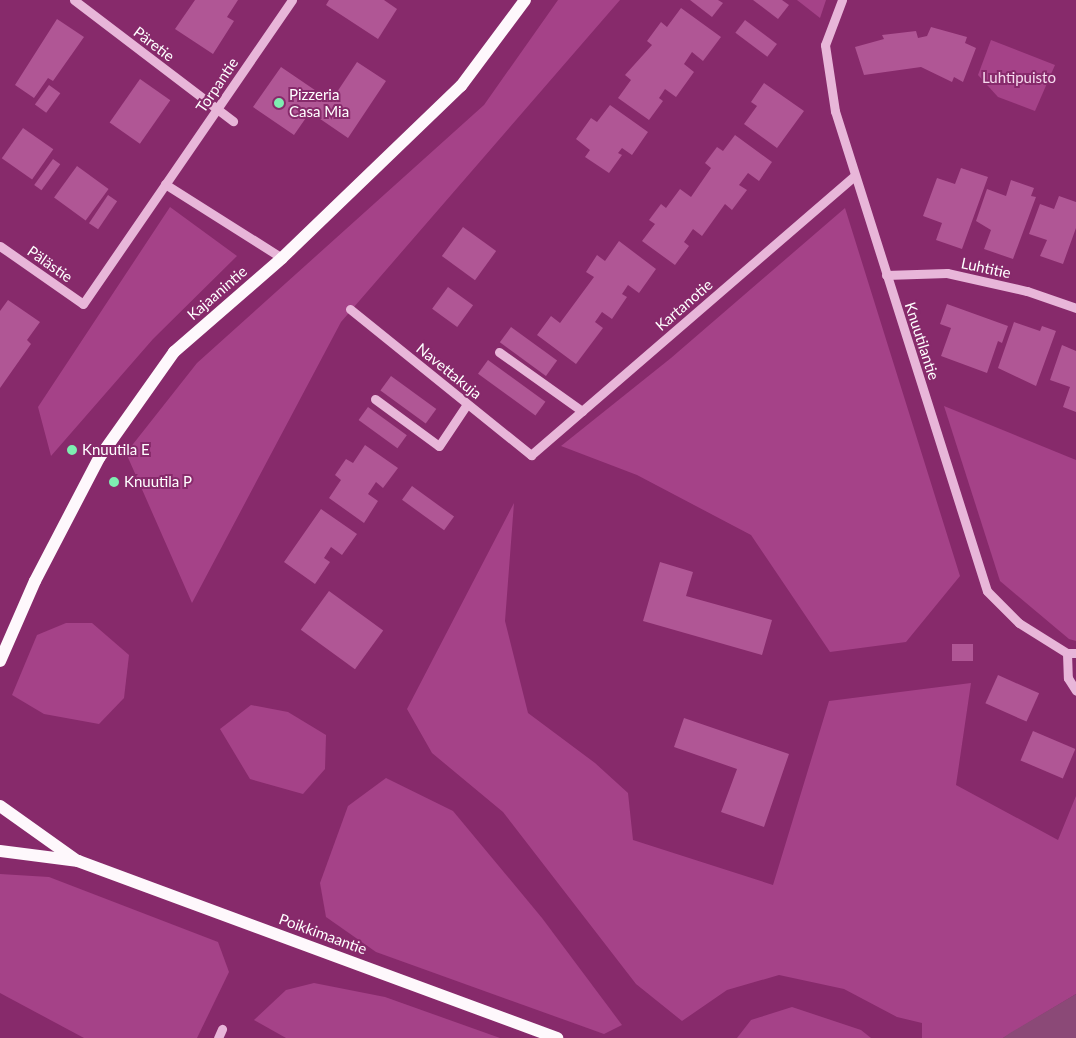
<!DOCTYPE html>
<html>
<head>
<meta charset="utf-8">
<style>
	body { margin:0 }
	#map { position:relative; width:1076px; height:1038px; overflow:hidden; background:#872a6b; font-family:Lato,sans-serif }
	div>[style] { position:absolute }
	.green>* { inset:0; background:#a54288 }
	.water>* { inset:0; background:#8b4977 }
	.building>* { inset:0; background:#b05695; transform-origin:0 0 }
	.minor>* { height:9px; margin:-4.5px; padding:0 4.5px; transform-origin:4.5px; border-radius:4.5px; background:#e8b6d9 }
	.major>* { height:12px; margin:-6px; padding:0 6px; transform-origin:6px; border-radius:6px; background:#fef8fc }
	.dots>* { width:14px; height:14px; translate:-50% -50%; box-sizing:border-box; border:2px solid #872a6b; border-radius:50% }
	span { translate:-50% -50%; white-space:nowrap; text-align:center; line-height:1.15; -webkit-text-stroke:4px #872a6b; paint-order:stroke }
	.street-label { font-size:15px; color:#fff }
	.park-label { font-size:15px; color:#f6daee }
	.poi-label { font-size:15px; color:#fff }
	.left { translate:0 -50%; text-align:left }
</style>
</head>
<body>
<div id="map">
	<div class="green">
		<div style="clip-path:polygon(558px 0,620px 0,341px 322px,192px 603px,126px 453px,197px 363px,484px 105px)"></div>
		<div style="clip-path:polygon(797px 0,826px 0,820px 18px)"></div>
		<div style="clip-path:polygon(991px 40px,1055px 65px,1035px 111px,998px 97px,978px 75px)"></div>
		<div style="clip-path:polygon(170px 207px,237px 256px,153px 339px,51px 456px,38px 407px)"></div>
		<div style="clip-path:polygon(845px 208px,960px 576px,906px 642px,830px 652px,751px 535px,637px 475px,561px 446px,671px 358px)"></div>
		<div style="clip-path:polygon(944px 406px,1076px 460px,1076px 641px,1069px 639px,1000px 581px)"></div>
		<div style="clip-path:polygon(514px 503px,505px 621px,528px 713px,595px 763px,628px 793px,633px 840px,773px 885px,829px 701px,971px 683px,956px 785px,1058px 840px,1076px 796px,1076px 994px,1003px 1038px,922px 1038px,922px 1023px,897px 1017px,844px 989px,779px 975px,727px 990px,682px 1021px,636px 984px,503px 812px,432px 753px,407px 709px)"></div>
		<div style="clip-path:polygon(66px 623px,92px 623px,129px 655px,124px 698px,99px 724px,44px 714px,12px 695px,37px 635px)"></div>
		<div style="clip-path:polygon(251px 705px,288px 712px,326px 735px,325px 769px,303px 794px,250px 779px,220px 729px)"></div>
		<div style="clip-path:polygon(386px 778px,453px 811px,542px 918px,622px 1025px,604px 1034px,376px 952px,326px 917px,320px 883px,348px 806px)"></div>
		<div style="clip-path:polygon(0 874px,49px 877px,218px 942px,229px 972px,197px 1038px,84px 1038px,0 993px)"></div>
		<div style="clip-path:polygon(314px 983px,385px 997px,500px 1038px,286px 1038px,254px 1020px,286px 990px)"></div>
		<div style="clip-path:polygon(792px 1007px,861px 1030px,871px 1038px,737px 1038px,751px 1020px)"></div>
	</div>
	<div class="water">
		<div style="clip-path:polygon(1076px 994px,1076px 1038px,1003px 1038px,1010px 1033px)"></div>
	</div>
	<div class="building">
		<div style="clip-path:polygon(195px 0,238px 0,227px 17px,234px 21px,213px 54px,175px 29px)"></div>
		<div style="clip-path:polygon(329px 0,384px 0,397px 9px,378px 39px,326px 5px)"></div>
		<div style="clip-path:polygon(690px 0,718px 0,723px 3px,712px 17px)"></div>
		<div style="clip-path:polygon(753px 0,782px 0,789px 5px,778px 19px)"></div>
		<div style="clip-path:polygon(681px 8px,721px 37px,703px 61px,692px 52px,684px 64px,694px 72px,676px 97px,665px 89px,659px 98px,663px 101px,649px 120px,618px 98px,631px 80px,625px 75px,652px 45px,647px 41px,661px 22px,667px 27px)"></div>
		<div style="clip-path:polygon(57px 19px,84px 37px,53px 81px,48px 78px,34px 98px,15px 85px)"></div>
		<div style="left:745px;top:20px;width:40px;height:16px;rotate:37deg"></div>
		<div style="clip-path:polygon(931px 27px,967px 37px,965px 43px,976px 48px,963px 82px,954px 77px,952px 82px,921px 67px,864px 75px,855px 47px,884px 39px,882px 35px,916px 31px,918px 38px,927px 36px)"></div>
		<div style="clip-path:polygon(357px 62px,386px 81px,348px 138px,310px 112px,294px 135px,253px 107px,281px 67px,331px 101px)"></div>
		<div style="left:140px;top:79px;width:37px;height:53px;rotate:35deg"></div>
		<div style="clip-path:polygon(764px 83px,804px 111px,777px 148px,744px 124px,757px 106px,751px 102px)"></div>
		<div style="left:49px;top:85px;width:14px;height:24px;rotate:36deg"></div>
		<div style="clip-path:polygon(610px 105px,648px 132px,632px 155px,622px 148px,618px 153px,622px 155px,609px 173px,585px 157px,590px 150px,576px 139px,591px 118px,597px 122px)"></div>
		<div style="left:23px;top:128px;width:37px;height:37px;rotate:35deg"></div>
		<div style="clip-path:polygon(735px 135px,772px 162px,759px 181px,748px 173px,739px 185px,747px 190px,732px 210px,725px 204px,702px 236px,693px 229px,684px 242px,689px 246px,675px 265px,642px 241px,655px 224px,649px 220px,661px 204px,666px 208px,680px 189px,691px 197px,711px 168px,705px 163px,717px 147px,723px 151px)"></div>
		<div style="left:53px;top:159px;width:9px;height:32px;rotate:36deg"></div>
		<div style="left:77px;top:166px;width:39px;height:39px;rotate:36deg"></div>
		<div style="clip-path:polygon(961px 168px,988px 177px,962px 249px,936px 240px,942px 223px,923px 216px,937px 178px,955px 184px)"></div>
		<div style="clip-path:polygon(1011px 180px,1034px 188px,1031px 196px,1036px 197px,1013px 259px,984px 249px,991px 230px,976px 221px,987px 189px,1006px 196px)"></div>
		<div style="left:108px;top:195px;width:11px;height:34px;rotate:34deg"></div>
		<div style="clip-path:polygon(1059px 196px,1076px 202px,1076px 228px,1063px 264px,1040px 256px,1047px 240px,1029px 234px,1040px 204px,1054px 209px)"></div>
		<div style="left:463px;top:227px;width:41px;height:36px;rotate:36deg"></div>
		<div style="clip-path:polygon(619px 241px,656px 269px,639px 293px,628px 285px,622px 294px,627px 297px,612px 319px,602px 312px,595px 322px,603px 328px,576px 364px,537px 335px,551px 316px,560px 323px,594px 277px,586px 272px,597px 255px,605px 261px)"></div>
		<div style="left:448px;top:287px;width:31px;height:27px;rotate:36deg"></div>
		<div style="clip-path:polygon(8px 300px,40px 322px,27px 340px,31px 344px,0 388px,0 311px)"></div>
		<div style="clip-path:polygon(947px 304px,1008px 326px,1002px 343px,998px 341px,987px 373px,941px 356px,951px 328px,940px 324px)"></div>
		<div style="clip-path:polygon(1014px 322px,1040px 331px,1042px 326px,1056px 331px,1036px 386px,998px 368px)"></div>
		<div style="left:511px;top:327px;width:57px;height:19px;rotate:36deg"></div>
		<div style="clip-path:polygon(1062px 345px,1076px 351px,1076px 412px,1063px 407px,1070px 387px,1050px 380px)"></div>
		<div style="left:488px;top:360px;width:71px;height:17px;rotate:36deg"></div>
		<div style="left:391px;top:376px;width:56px;height:18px;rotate:36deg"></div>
		<div style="left:368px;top:407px;width:48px;height:16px;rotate:36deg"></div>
		<div style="clip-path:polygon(365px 445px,398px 468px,383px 488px,376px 482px,368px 494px,378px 501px,364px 523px,329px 498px,341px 480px,335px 475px,346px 459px,353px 463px)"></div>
		<div style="left:412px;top:486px;width:52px;height:17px;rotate:36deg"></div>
		<div style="clip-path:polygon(321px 509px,357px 534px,342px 555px,331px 547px,324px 558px,330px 562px,315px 584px,284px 562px)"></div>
		<div style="clip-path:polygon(660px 562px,693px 572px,686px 596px,772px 620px,762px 655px,643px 621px)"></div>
		<div style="left:329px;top:591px;width:67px;height:48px;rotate:36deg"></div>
		<div style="left:952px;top:644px;width:21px;height:17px"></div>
		<div style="left:998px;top:675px;width:45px;height:31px;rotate:24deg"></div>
		<div style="clip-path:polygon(684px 718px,789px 754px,764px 827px,721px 812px,737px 769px,674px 747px)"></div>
		<div style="left:1033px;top:731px;width:46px;height:32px;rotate:23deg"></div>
	</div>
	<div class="minor">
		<div style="left:74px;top:0;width:200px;rotate:37.3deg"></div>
		<div style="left:842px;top:0;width:48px;rotate:110.7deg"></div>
		<div style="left:825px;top:45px;width:67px;rotate:81.4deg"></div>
		<div style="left:835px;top:111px;width:503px;rotate:72.43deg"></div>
		<div style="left:987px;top:591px;width:45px;rotate:45deg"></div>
		<div style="left:1019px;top:623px;width:57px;rotate:32deg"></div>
		<div style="left:1067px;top:653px;width:9px"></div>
		<div style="left:165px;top:184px;width:138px;rotate:32.3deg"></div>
		<div style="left:0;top:246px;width:101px;rotate:34.9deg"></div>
		<div style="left:83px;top:304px;width:369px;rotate:-55.5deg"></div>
		<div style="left:886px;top:275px;width:61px;rotate:-1.9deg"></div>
		<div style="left:947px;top:273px;width:82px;rotate:12.7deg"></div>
		<div style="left:1027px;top:291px;width:52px;rotate:19.1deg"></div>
		<div style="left:350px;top:309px;width:233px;rotate:38.9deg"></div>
		<div style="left:531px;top:455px;width:427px;rotate:-40.8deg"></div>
		<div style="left:499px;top:352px;width:102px;rotate:35.4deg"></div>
		<div style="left:375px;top:399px;width:79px;rotate:36.3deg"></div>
		<div style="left:439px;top:446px;width:50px;rotate:-56.3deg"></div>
		<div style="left:1067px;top:653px;width:25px;rotate:88deg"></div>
		<div style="left:1068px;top:678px;width:15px;rotate:58deg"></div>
		<div style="left:218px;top:1038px;width:10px;rotate:-66deg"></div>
	</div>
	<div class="major">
		<div style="left:0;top:661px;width:87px;rotate:-66.4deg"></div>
		<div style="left:35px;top:581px;width:139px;rotate:-62.5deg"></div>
		<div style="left:99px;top:458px;width:130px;rotate:-54.7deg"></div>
		<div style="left:174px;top:352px;width:143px;rotate:-41deg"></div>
		<div style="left:282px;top:258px;width:248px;rotate:-43.9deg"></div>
		<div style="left:461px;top:86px;width:107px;rotate:-53.3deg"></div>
		<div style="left:0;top:806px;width:93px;rotate:35.4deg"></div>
		<div style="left:0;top:851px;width:79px;rotate:7.3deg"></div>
		<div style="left:78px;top:861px;width:511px;rotate:20.28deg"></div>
	</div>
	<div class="dots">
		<div style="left:279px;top:103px;background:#7eeeb1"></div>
		<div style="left:72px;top:450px;background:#7eeeb1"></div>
		<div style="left:114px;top:482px;background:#7eeeb1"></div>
	</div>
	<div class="street-label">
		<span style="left:154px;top:44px;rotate:37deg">Päretie</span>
		<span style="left:217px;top:85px;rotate:-56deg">Torpantie</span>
		<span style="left:50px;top:264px;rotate:35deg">Pälästie</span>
		<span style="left:986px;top:268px;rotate:12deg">Luhtitie</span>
		<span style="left:217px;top:293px;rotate:-41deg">Kajaanintie</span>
		<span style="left:684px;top:305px;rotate:-41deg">Kartanotie</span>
		<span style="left:922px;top:341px;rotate:72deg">Knuutilantie</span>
		<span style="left:449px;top:371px;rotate:39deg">Navettakuja</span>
		<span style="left:323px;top:934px;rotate:20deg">Poikkimaantie</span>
	</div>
	<div class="park-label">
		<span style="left:1019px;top:78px">Luhtipuisto</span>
	</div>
	<div class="poi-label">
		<span class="left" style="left:289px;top:103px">Pizzeria<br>Casa Mia</span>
		<span class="left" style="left:82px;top:450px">Knuutila E</span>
		<span class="left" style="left:124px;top:482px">Knuutila P</span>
	</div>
</div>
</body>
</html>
